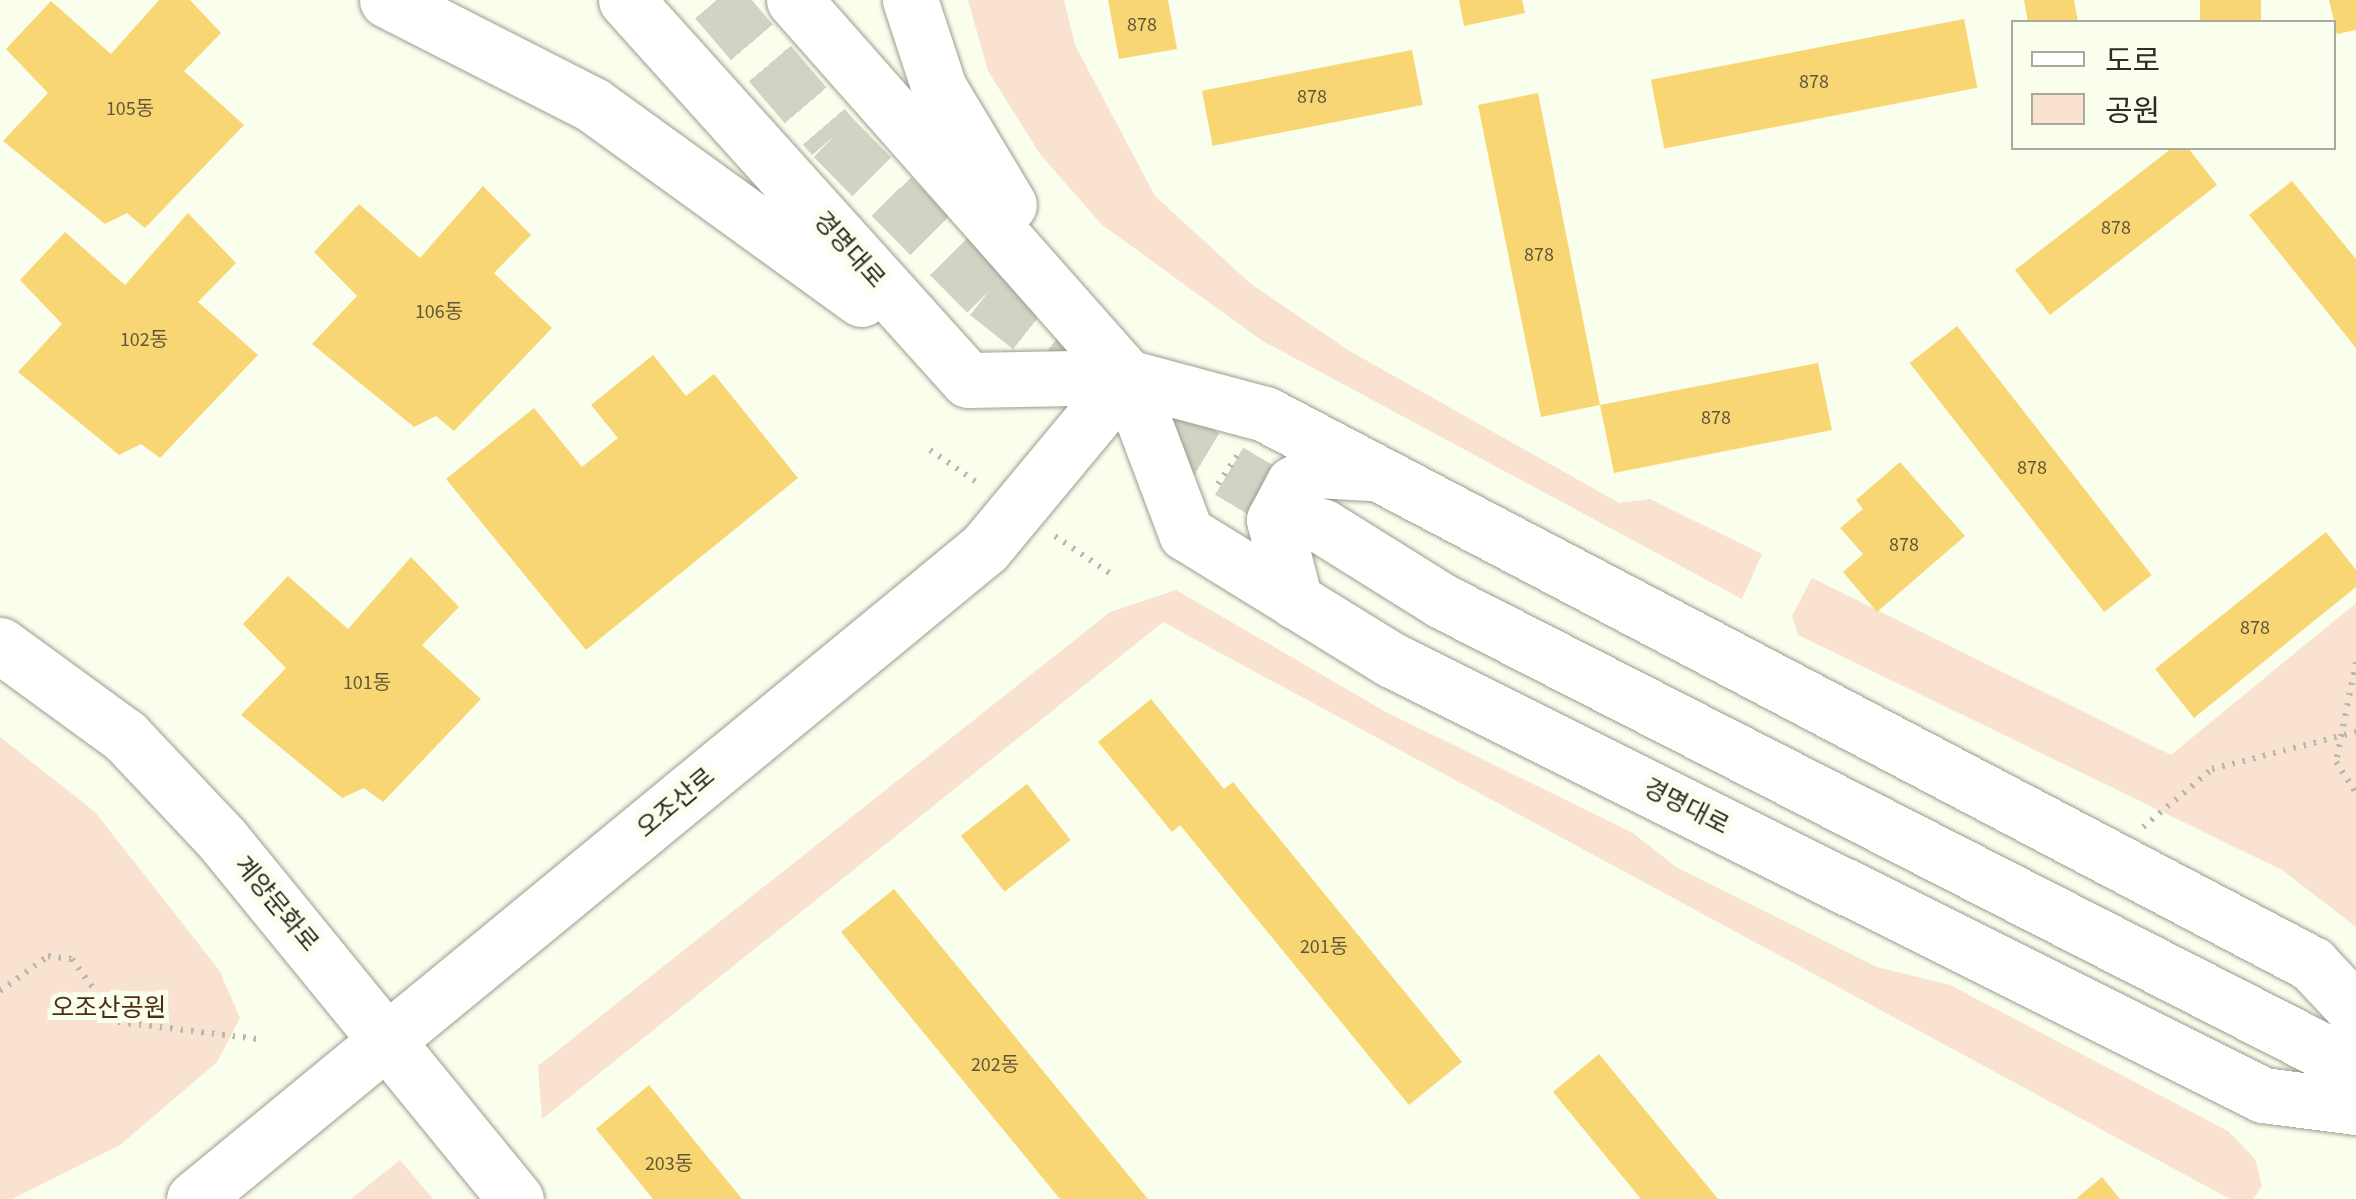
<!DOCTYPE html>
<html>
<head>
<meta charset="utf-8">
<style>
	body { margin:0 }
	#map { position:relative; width:2356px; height:1199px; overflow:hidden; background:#fafeed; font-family:"Source Sans 3","Noto Sans KR",sans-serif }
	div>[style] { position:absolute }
	.green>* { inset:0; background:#f9e2d0 }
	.building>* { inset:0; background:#f9d674; transform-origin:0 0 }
	.secondary-tunnel>* { height:55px; margin-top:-27.5px; transform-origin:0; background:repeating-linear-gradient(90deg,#d1d4c5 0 55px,transparent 0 83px) }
	.path>* { height:6px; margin-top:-3px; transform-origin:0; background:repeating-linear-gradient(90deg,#b6b9ac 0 2.5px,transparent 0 10.5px) }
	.roads { filter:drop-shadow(0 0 2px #9a9e8e) drop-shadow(0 0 2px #9a9e8e) }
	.secondary>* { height:55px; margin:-27.5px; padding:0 27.5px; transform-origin:27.5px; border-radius:27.5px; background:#fff }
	span { translate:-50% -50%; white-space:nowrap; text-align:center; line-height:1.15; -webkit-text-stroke:10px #fafeed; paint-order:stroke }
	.number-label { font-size:20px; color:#5e573a }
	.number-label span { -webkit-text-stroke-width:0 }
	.street-label { font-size:25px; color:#2b2d26 }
	.park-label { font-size:25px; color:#4d2e11 }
	.legend { position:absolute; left:2011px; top:20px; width:325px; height:130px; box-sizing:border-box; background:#fafeed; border:2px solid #a7aa9d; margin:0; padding:12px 18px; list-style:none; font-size:30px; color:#2b2d26 }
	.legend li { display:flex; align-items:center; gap:20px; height:50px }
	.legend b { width:50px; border:2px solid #a7aa9d }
</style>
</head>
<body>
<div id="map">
	<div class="green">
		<div style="clip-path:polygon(968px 0,1064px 0,1075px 45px,1155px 196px,1251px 284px,1348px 350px,1619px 503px,1650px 499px,1762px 554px,1742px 599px,1261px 340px,1101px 224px,1040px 154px,988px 71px)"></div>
		<div style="clip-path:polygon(1812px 578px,2171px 755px,2356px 603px,2356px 927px,2282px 870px,1798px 635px,1792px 616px)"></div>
		<div style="clip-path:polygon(1176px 590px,1386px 712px,1633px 833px,1676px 867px,1877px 967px,1950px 985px,2228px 1131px,2255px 1159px,2262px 1186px,2253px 1199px,2230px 1199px,1163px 622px,542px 1119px,538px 1066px,1110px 612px)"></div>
		<div style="clip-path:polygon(0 737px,95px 812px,219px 970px,240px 1018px,217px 1062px,120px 1145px,12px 1199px,0 1199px)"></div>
		<div style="clip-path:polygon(400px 1160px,433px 1199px,351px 1199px)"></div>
	</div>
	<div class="building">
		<div style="clip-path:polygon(159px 0,190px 0,221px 33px,184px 71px,244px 125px,145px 228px,127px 213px,105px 224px,3px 141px,48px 93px,6px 49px,51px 1px,111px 54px)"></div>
		<div style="clip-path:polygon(1108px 0,1168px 0,1177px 49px,1119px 59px)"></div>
		<div style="clip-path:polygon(1459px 0,1522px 0,1525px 13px,1464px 26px)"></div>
		<div style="clip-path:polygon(2024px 0,2074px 0,2078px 22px,2028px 22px)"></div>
		<div style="left:2200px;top:0;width:61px;height:23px"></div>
		<div style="clip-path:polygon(2329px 0,2356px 0,2356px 30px,2337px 34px)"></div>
		<div style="left:1964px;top:19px;width:70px;height:319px;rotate:79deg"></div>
		<div style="left:1412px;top:50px;width:56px;height:214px;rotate:79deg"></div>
		<div style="clip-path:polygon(1538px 93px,1600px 405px,1818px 363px,1832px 430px,1614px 473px,1600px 405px,1541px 417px,1478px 105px)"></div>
		<div style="clip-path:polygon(2172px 148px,2188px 148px,2217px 185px,2050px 315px,2015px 270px)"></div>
		<div style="clip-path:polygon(2292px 181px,2356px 259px,2356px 348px,2249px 215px)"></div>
		<div style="clip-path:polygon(483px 186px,531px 235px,494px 273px,552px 328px,454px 431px,436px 416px,414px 427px,312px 344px,357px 296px,314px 252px,359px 204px,420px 258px)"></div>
		<div style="clip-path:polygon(188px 213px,236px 263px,198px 302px,258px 355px,160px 458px,141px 444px,119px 455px,18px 372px,62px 324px,20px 280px,65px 232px,125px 285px)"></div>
		<div style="left:1957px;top:326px;width:316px;height:60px;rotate:52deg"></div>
		<div style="clip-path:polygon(653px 355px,686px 396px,714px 374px,798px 478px,586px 650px,446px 479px,534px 408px,582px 467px,618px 438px,591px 405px)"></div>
		<div style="clip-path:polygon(1900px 462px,1965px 536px,1877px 612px,1843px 572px,1863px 554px,1840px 528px,1863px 509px,1856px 500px)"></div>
		<div style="clip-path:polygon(2326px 532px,2356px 570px,2356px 587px,2194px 718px,2155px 669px)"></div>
		<div style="clip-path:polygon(411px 557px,459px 607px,422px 645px,481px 699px,383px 802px,364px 788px,342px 798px,241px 715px,286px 668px,243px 624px,288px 576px,348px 629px)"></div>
		<div style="clip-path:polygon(1151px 699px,1224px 789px,1233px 782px,1462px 1062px,1409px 1105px,1180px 825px,1172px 832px,1098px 742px)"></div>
		<div style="left:1027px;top:784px;width:71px;height:84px;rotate:52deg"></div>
		<div style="clip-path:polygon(894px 889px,1148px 1199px,1060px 1199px,841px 932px)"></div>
		<div style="clip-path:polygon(1599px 1054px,1718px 1199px,1641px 1199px,1553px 1092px)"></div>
		<div style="clip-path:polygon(649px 1085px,742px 1199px,653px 1199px,596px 1129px)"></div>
		<div style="clip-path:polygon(2102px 1177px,2120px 1199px,2076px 1199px)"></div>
	</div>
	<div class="secondary-tunnel">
		<div style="left:716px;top:0;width:180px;rotate:49.5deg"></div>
		<div style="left:833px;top:137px;width:219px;rotate:45.4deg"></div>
		<div style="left:987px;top:293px;width:218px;rotate:38.3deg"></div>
		<div style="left:1158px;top:428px;width:191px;rotate:30.9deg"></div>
	</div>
	<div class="path">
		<div style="left:930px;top:450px;width:58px;rotate:34.5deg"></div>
		<div style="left:1218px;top:484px;width:37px;rotate:-56deg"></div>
		<div style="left:1055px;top:536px;width:73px;rotate:34.3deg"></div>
		<div style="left:2356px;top:662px;width:102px;rotate:101.3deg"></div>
		<div style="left:2336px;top:762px;width:37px;rotate:57deg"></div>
		<div style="left:2143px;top:827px;width:90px;rotate:-40deg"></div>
		<div style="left:2212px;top:769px;width:149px;rotate:-14.4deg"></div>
		<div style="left:0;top:991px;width:59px;rotate:-36.1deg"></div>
		<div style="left:48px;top:956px;width:24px;rotate:7deg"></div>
		<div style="left:72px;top:959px;width:78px;rotate:53.9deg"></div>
		<div style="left:118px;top:1022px;width:141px;rotate:6.9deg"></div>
	</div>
	<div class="roads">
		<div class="secondary">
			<div style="left:387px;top:0;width:231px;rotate:27deg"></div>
			<div style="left:593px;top:105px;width:331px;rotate:35.9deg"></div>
			<div style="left:626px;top:0;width:511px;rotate:48.01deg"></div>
			<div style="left:968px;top:380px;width:159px;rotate:-1.1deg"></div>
			<div style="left:1127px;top:377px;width:143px;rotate:15deg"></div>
			<div style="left:1265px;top:414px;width:1183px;rotate:27.71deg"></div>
			<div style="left:2312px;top:964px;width:64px;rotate:46.9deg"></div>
			<div style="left:794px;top:0;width:503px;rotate:48.55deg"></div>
			<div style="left:1127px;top:377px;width:167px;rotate:69.3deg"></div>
			<div style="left:1186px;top:533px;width:242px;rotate:31.7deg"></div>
			<div style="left:1392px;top:660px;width:974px;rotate:26.54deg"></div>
			<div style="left:2263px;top:1095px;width:94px;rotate:7.4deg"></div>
			<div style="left:910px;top:0;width:93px;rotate:71.8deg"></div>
			<div style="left:939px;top:88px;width:136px;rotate:59.1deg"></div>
			<div style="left:1322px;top:526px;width:142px;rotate:32deg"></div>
			<div style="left:1442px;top:601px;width:1026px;rotate:27.06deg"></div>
			<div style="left:1295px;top:601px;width:84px;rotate:-104.5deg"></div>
			<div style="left:1274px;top:520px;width:41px;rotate:-62.2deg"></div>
			<div style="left:1293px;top:484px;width:29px;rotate:-29deg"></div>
			<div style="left:1318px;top:470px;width:52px;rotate:3.3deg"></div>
			<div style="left:0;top:645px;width:155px;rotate:36.1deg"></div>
			<div style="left:125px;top:736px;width:141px;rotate:46.7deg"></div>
			<div style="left:222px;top:839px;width:465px;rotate:50.8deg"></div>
			<div style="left:194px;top:1199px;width:1024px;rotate:-39.45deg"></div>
			<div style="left:985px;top:548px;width:222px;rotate:-50.3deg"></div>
		</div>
	</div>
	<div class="number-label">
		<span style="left:1142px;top:25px">878</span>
		<span style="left:1814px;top:82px">878</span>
		<span style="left:1312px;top:97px">878</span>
		<span style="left:130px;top:109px">105동</span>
		<span style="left:2116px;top:228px">878</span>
		<span style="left:1539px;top:255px">878</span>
		<span style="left:439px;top:312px">106동</span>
		<span style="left:144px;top:340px">102동</span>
		<span style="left:1716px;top:418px">878</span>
		<span style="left:2032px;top:468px">878</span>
		<span style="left:1904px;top:545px">878</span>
		<span style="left:2255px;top:628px">878</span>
		<span style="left:367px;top:683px">101동</span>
		<span style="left:1324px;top:947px">201동</span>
		<span style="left:995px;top:1065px">202동</span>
		<span style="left:669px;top:1164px">203동</span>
	</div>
	<div class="street-label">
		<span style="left:849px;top:250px;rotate:48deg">경명대로</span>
		<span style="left:676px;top:803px;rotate:-40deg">오조산로</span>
		<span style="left:1686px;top:807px;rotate:27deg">경명대로</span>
		<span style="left:276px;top:904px;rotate:50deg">계양문화로</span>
	</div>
	<div class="park-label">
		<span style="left:109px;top:1008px">오조산공원</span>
	</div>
	<ul class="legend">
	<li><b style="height:12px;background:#fff"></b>도로</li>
	<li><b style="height:28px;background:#f9e2d0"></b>공원</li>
	</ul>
</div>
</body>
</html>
